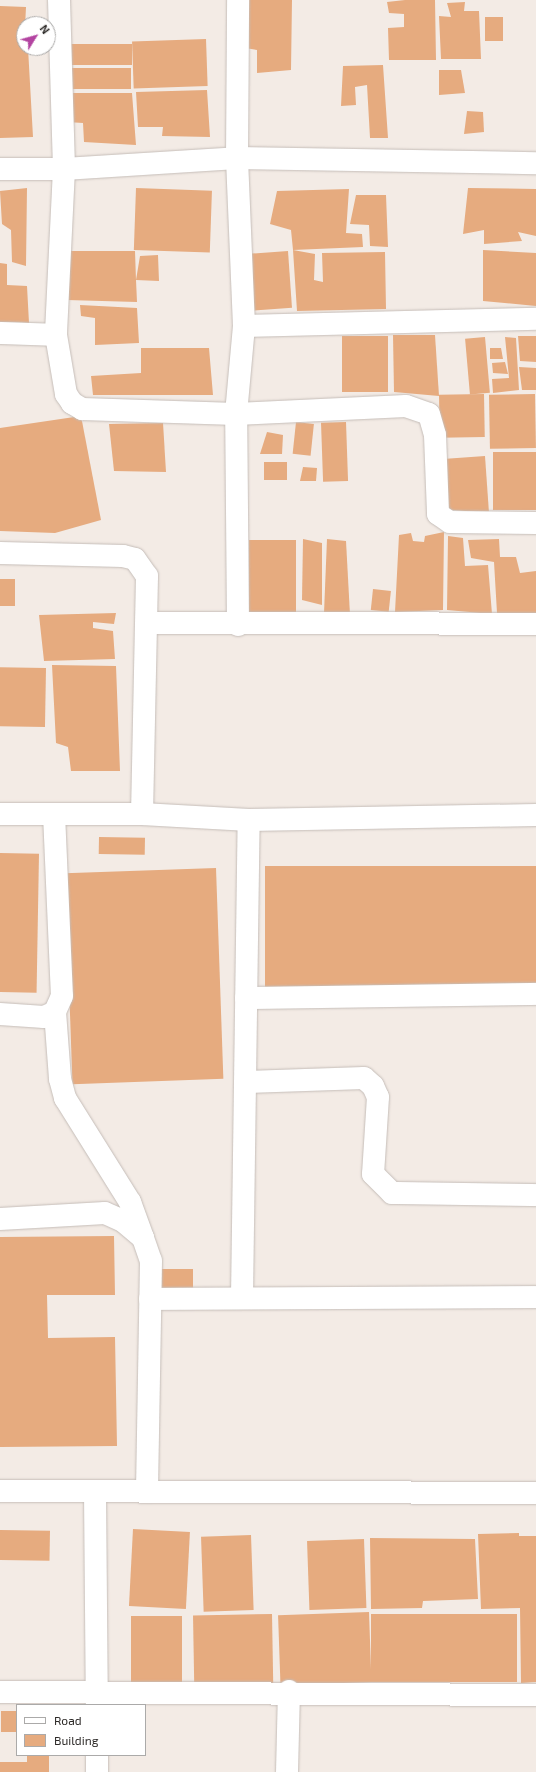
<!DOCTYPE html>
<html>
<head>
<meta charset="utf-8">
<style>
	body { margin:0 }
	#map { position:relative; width:536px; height:1772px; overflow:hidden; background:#f3ebe5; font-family:"Exo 2",sans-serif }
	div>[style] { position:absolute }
	.building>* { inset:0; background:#e6ab7f; transform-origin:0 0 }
	.roads { filter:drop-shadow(0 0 1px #c5bdb8) drop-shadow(0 0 1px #c5bdb8) }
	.street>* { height:22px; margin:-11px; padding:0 11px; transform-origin:11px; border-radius:11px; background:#fff }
	.secondary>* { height:22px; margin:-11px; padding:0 11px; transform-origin:11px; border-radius:11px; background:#fff }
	span { translate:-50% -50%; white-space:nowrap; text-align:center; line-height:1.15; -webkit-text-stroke:3px #fff; paint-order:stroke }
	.legend { position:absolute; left:16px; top:1704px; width:130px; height:52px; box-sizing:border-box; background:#fff; border:1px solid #abaaa9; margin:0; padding:5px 7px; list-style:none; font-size:12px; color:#2d2a28 }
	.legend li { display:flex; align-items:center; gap:8px; height:20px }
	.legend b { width:20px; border:1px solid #abaaa9 }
	.north { position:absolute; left:16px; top:16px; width:40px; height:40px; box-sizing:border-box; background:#fff; border:1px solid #abaaa9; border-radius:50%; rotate:53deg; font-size:11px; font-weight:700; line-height:16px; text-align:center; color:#2d2a28 }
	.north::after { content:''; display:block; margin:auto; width:14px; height:18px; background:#b344a1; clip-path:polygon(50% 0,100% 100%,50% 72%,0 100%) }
</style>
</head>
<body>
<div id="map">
	<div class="building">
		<div style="clip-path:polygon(247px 0,292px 0,291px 70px,257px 73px,257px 50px,245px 48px)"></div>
		<div style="clip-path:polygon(405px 0,435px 0,436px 60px,389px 60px,388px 28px,404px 27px,404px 14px,389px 13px,387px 2px)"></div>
		<div style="clip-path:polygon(465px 2px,464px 11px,479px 11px,481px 59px,441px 59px,439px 16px,451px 17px,447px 3px)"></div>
		<div style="clip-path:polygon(0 6px,26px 7px,24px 48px,28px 48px,33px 137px,0 138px)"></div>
		<div style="left:485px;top:17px;width:18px;height:24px"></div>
		<div style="left:206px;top:39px;width:47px;height:74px;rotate:88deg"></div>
		<div style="left:67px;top:44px;width:65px;height:21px"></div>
		<div style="clip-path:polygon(383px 65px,388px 138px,370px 138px,367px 85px,355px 87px,356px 105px,341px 106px,343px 66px)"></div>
		<div style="left:65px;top:68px;width:66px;height:21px"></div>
		<div style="clip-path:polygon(439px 70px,461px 70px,465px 93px,439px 95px)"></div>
		<div style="clip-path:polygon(207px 90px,210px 137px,162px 136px,163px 127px,138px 127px,136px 92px)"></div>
		<div style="clip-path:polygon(66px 93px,132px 93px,136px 145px,84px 142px,83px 123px,67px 122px)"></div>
		<div style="clip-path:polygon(467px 111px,483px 112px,484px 132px,464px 134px)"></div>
		<div style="clip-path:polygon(27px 188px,26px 266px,12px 262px,11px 230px,2px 224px,0 191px)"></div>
		<div style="left:136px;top:188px;width:76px;height:62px;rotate:2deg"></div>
		<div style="clip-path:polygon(468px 188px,536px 189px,536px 236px,518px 232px,522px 241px,484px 244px,484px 230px,463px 234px)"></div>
		<div style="clip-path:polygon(349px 189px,346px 233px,362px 234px,363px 247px,293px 250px,291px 230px,270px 224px,277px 191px)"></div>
		<div style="clip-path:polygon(356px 195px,386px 195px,388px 247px,370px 246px,369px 225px,350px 224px)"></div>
		<div style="clip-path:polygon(293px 250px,315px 254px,314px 280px,323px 282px,322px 253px,385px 252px,386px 309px,297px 311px)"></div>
		<div style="clip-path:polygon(483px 250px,536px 253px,536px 306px,483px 301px)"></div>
		<div style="clip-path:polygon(68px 251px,135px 251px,136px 280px,140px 256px,158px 255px,159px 281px,136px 280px,137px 302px,67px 300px)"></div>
		<div style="left:288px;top:251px;width:57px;height:41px;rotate:86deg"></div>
		<div style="clip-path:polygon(0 263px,7px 264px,7px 285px,27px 286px,29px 323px,0 322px)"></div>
		<div style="clip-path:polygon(80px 305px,137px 308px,139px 343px,95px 345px,95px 318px,81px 316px)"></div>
		<div style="clip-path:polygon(393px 335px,435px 335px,439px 396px,394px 392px)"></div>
		<div style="left:342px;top:336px;width:46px;height:56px"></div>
		<div style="clip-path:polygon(518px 336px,536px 336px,536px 362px,520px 361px)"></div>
		<div style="left:485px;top:337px;width:56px;height:20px;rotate:85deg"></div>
		<div style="clip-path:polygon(505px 337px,516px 338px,519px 390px,493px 393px,492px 379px,509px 378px)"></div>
		<div style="clip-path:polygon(141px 348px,209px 348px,213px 395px,93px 395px,91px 376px,141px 373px)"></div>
		<div style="clip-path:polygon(490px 348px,501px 348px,503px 359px,490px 359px)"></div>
		<div style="clip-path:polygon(505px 362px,508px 374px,493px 373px,492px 363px)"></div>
		<div style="clip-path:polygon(519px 367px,536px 368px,536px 390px,522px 390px)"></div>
		<div style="left:484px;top:394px;width:43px;height:45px;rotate:89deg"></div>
		<div style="left:535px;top:394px;width:54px;height:46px;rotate:89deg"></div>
		<div style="clip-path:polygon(81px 416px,101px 520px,55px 533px,0 531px,0 428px)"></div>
		<div style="left:296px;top:422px;width:18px;height:32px;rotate:6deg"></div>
		<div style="left:346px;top:422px;width:59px;height:25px;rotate:88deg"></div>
		<div style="clip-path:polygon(163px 423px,166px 472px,114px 471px,109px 424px)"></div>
		<div style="clip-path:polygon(267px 432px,283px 435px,282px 454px,260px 454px)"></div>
		<div style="left:536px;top:452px;width:58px;height:43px;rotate:90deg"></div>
		<div style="clip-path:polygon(485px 456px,489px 513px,441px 509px,443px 459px)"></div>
		<div style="left:264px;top:462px;width:23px;height:18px"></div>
		<div style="clip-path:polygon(303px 467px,317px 468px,316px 481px,300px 481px)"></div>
		<div style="clip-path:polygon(444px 532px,443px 610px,395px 612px,399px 535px,411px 533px,413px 541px,424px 542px,425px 536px)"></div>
		<div style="clip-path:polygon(448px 536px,463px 538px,465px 566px,488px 565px,492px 614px,447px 610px)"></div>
		<div style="clip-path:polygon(303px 539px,322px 543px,322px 605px,302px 600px)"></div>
		<div style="clip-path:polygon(327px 539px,346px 541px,350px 615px,324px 613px)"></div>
		<div style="clip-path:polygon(499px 539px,500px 557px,516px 557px,520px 573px,536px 571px,536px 617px,497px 613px,494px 562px,471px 558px,468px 540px)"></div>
		<div style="left:249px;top:540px;width:47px;height:72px"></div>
		<div style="left:15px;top:579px;width:27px;height:15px;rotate:90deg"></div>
		<div style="left:373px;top:589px;width:18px;height:21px;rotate:6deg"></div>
		<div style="clip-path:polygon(116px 613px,114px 624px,93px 622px,93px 628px,113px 631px,115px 659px,44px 661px,39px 615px)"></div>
		<div style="clip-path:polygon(52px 665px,116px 666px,120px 771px,71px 771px,68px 747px,56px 743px)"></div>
		<div style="left:46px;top:668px;width:59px;height:46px;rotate:91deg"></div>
		<div style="left:99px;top:837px;width:46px;height:17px;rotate:1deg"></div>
		<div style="left:0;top:853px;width:39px;height:139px;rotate:1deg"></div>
		<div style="left:536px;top:866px;width:121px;height:271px;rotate:90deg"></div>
		<div style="left:216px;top:868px;width:211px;height:151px;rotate:88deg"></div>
		<div style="clip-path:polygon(114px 1236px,115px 1295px,47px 1295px,48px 1338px,115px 1337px,117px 1446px,0 1447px,0 1237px)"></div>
		<div style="left:158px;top:1269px;width:35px;height:21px"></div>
		<div style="left:133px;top:1529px;width:57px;height:77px;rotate:3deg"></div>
		<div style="left:0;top:1530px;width:50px;height:30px;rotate:1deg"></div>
		<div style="clip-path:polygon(519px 1533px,519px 1536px,536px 1536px,536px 1682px,521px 1683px,520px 1608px,481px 1609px,478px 1534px)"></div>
		<div style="left:251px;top:1535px;width:75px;height:50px;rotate:88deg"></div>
		<div style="clip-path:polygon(370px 1538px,475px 1539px,478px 1599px,423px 1601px,422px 1608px,371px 1609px)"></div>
		<div style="left:364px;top:1539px;width:69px;height:57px;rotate:88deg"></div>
		<div style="left:369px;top:1612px;width:70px;height:91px;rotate:88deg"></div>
		<div style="left:272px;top:1614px;width:70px;height:79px;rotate:89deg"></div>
		<div style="left:517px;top:1614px;width:68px;height:146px;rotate:90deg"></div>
		<div style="left:131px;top:1616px;width:51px;height:66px"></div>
		<div style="left:1px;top:1711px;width:16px;height:21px"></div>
		<div style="clip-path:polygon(27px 1755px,49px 1755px,49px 1772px,0 1772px,0 1762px,27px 1762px)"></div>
	</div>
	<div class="roads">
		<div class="street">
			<div style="left:59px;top:0;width:169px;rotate:88.3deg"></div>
			<div style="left:64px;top:169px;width:166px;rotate:92.8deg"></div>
			<div style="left:56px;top:335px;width:60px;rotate:80.4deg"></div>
			<div style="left:66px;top:394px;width:11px;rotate:56deg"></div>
			<div style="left:72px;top:403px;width:12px;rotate:31deg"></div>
			<div style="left:82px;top:409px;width:154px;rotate:1.9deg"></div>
			<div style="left:236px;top:414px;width:170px;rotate:-2.7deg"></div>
			<div style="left:406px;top:406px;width:24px;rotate:19deg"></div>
			<div style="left:429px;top:414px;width:22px;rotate:74deg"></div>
			<div style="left:435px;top:435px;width:79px;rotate:87.8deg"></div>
			<div style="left:438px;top:514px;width:14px;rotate:34deg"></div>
			<div style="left:450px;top:522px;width:86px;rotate:0.7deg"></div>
			<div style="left:0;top:169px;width:64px"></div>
			<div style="left:64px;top:169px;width:173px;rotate:-3.6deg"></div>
			<div style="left:237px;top:158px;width:299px;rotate:1deg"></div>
			<div style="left:244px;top:326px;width:292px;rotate:-1.4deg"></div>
			<div style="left:0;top:333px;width:56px;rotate:2deg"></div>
			<div style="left:0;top:553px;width:123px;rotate:1.4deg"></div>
			<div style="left:123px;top:556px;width:12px;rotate:14deg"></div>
			<div style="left:135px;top:559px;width:21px;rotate:55deg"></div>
			<div style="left:147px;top:576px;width:238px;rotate:91.2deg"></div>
			<div style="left:149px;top:623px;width:387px;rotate:0.1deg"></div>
			<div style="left:238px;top:625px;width:211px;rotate:-90.5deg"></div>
			<div style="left:236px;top:414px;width:88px;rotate:-84.8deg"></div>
			<div style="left:244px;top:326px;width:168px;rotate:-92.4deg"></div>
			<div style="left:237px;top:158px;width:158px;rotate:-89.6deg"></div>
			<div style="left:0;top:814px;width:142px"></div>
			<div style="left:142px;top:814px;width:107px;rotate:3.2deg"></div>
			<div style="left:249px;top:820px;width:287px;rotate:-1deg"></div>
			<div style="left:54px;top:814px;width:182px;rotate:87.5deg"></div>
			<div style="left:62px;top:996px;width:17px;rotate:114deg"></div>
			<div style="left:55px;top:1012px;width:67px;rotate:85.7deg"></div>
			<div style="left:60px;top:1079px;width:20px;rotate:75deg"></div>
			<div style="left:65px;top:1098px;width:123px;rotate:58deg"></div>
			<div style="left:130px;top:1202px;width:38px;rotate:70deg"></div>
			<div style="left:246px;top:998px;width:290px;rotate:-0.8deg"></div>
			<div style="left:0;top:1014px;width:44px;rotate:3.9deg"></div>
			<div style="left:44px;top:1017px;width:12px;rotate:-24deg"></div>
			<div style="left:247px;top:1082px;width:117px;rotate:-2deg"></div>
			<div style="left:364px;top:1078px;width:12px;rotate:42deg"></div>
			<div style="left:373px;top:1086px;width:12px;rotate:66deg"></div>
			<div style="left:378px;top:1097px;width:77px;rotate:93.7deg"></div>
			<div style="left:373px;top:1174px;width:27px;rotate:45deg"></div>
			<div style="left:392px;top:1193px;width:144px;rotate:0.8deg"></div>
			<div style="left:0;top:1219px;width:105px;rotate:-3.3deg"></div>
			<div style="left:105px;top:1213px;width:20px;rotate:24deg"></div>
			<div style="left:123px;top:1221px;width:26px;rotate:40deg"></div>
			<div style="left:143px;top:1238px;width:24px;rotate:71deg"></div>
			<div style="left:151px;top:1261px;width:231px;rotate:91deg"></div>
			<div style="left:242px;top:1297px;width:477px;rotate:-89.2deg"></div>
			<div style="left:150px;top:1299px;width:386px;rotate:-0.3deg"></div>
			<div style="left:95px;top:1492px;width:213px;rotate:89.5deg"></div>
			<div style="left:0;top:1692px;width:536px;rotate:0.32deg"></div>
			<div style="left:97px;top:1755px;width:17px;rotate:90deg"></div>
			<div style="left:287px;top:1772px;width:81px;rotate:-88.6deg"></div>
		</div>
		<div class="secondary">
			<div style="left:0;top:1491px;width:536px;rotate:0.21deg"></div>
		</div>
	</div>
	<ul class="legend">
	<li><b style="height:5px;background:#fff"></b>Road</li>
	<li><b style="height:11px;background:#e6ab7f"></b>Building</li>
	</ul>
	<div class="north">N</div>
</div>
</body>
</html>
